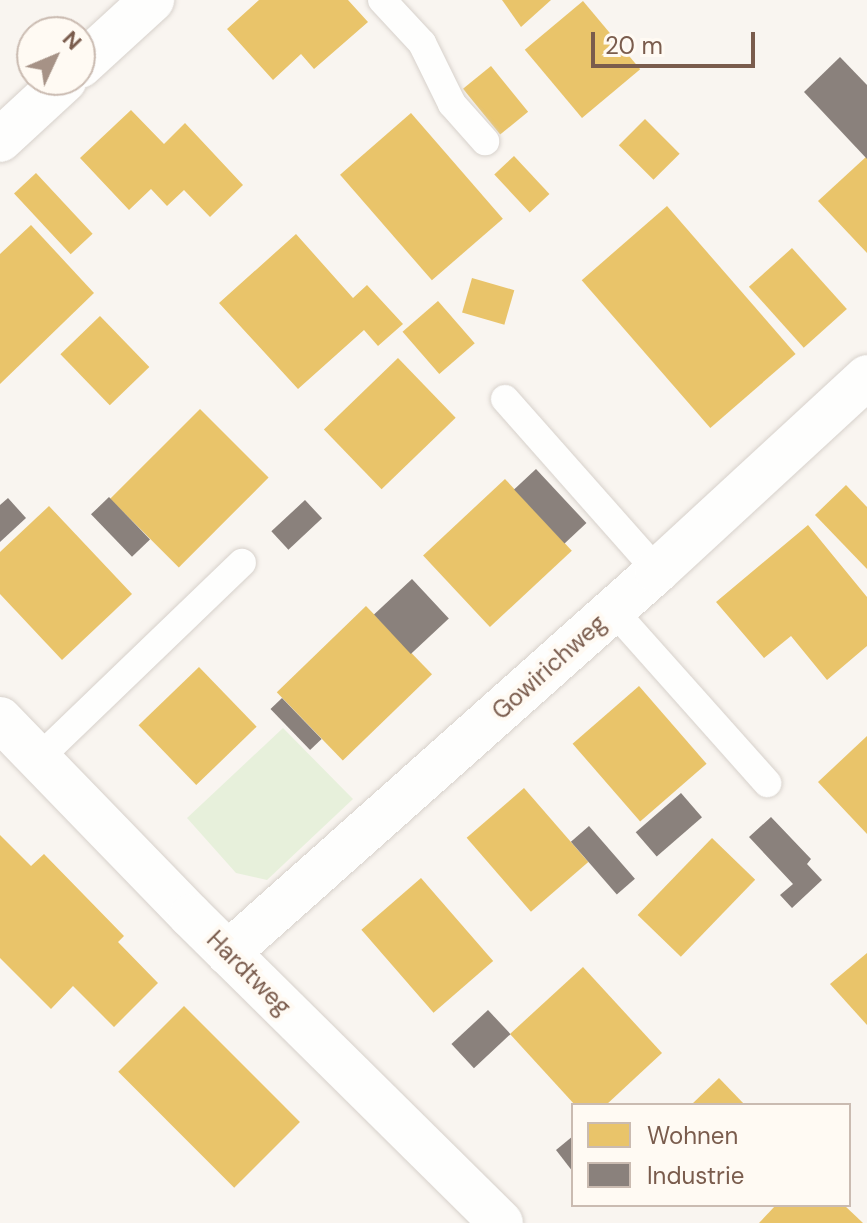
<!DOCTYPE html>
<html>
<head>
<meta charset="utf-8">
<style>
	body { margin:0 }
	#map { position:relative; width:867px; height:1223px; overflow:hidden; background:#f9f5f0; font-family:"DM Sans",sans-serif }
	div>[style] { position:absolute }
	.green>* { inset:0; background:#e7f0db }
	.homes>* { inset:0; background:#e9c46a; transform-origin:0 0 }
	.industry>* { inset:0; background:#8a817c; transform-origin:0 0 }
	.roads { filter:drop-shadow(0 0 2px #d7d1cb) drop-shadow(0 0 2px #d7d1cb) }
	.lane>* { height:28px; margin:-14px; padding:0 14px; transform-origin:14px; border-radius:14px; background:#fefefd }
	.street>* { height:44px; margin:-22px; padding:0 22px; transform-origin:22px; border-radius:22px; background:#fefefd }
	span { translate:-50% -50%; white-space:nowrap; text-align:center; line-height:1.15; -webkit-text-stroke:8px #fffaf3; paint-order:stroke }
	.street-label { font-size:24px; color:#7a5c4d }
	.legend { position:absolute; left:571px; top:1103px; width:280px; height:104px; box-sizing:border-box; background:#fffaf3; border:2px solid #cabbb1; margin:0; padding:10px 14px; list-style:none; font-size:24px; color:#7a5c4d }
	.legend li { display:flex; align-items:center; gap:16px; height:40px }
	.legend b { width:40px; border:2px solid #cabbb1 }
	.north { position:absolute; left:16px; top:16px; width:80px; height:80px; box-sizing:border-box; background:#fffaf3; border:2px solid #cabbb1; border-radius:50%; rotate:46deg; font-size:22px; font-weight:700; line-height:32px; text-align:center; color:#7a5c4d }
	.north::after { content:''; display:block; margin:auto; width:28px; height:36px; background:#a69286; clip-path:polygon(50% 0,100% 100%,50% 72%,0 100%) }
	.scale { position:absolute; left:591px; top:32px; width:164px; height:36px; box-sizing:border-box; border:4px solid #7a5c4d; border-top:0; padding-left:10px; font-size:24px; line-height:28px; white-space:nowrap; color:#7a5c4d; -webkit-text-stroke:6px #fffaf3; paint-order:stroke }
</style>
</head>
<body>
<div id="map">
	<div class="green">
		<div style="clip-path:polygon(283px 728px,353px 799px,267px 880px,236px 873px,187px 818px)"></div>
	</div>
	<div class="homes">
		<div style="clip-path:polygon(259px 0,348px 0,368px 22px,314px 69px,301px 54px,273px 80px,227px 29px)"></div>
		<div style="clip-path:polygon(502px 0,551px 0,521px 27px)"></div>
		<div style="left:583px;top:1px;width:89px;height:76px;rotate:50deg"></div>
		<div style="left:491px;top:66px;width:59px;height:36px;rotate:51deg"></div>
		<div style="clip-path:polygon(131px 110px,164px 144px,185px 123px,243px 185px,210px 217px,184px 190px,167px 206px,151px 189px,129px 210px,80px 158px)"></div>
		<div style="left:411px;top:113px;width:140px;height:94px;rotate:49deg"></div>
		<div style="left:645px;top:119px;width:49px;height:37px;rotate:45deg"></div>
		<div style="left:514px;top:156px;width:52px;height:27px;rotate:47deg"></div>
		<div style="clip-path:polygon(867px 156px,867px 253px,818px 201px)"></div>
		<div style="left:36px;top:173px;width:83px;height:30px;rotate:47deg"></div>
		<div style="left:667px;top:206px;width:196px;height:113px;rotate:49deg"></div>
		<div style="clip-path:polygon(31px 225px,94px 293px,0 384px,0 254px)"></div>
		<div style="clip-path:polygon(296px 234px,353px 298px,367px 285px,403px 324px,378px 346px,364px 330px,298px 389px,219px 303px)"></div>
		<div style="left:792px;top:248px;width:82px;height:58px;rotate:48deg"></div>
		<div style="left:472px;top:278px;width:44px;height:36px;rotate:16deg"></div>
		<div style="left:438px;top:301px;width:56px;height:47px;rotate:49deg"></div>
		<div style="left:100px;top:316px;width:71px;height:55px;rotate:46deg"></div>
		<div style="left:398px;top:358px;width:83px;height:103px;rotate:46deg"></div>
		<div style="left:200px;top:409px;width:97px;height:127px;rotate:45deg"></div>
		<div style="left:505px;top:479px;width:98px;height:112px;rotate:47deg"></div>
		<div style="clip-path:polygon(846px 485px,867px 507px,867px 569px,815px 515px)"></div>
		<div style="clip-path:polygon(49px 506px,132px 594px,62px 660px,0 594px,0 552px)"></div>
		<div style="clip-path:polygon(808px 525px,867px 597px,867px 646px,827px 680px,791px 636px,764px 658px,716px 602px)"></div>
		<div style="left:366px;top:606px;width:95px;height:124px;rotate:46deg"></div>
		<div style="left:199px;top:667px;width:83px;height:84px;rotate:46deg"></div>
		<div style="left:639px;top:686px;width:103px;height:88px;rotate:49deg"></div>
		<div style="clip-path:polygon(867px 736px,867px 834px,818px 782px)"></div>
		<div style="left:524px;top:788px;width:98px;height:76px;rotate:49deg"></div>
		<div style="clip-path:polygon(0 835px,31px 866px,44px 854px,124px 936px,118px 942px,158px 983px,114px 1027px,73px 986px,51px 1009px,0 958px)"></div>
		<div style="left:712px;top:838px;width:60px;height:107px;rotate:44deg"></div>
		<div style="left:421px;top:878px;width:110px;height:79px;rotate:49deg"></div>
		<div style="clip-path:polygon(867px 953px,867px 1025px,830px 984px)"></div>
		<div style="clip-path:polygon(583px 967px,662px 1053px,606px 1105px,575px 1105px,510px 1034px)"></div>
		<div style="left:184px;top:1006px;width:164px;height:93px;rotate:45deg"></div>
		<div style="clip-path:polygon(719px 1078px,745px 1105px,691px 1105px)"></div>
		<div style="clip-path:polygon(776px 1205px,844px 1205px,863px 1223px,759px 1223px)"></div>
	</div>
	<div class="industry">
		<div style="clip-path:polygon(840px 57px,867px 85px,867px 159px,804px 92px)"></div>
		<div style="left:536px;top:469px;width:74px;height:30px;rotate:47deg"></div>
		<div style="left:109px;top:497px;width:59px;height:25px;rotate:46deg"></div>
		<div style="clip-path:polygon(8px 498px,26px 518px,0 542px,0 505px)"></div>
		<div style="left:305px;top:500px;width:25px;height:46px;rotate:47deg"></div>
		<div style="left:412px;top:579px;width:54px;height:52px;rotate:47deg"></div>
		<div style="left:282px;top:698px;width:57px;height:16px;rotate:46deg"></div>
		<div style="left:681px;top:793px;width:32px;height:60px;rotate:49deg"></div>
		<div style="clip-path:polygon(771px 817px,811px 859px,807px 864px,822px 880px,792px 908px,780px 895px,793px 884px,749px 837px)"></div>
		<div style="left:589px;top:826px;width:70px;height:24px;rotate:49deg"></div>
		<div style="left:488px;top:1010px;width:33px;height:50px;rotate:47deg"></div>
		<div style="clip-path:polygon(573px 1136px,573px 1172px,556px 1150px)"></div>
	</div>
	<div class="roads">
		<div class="lane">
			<div style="left:382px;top:0;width:59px;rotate:47.1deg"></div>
			<div style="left:422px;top:43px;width:68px;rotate:63.8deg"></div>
			<div style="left:452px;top:104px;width:50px;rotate:48.3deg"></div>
			<div style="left:505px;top:399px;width:230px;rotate:48.5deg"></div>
			<div style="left:613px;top:610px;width:232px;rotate:48.3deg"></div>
			<div style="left:38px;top:759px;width:283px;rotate:-43.9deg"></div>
		</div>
		<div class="street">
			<div style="left:80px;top:66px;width:98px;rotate:-42.5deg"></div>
			<div style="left:0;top:140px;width:88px;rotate:-42.7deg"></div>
			<div style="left:0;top:719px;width:274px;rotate:45.9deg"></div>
			<div style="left:191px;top:916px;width:436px;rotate:44.7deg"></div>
			<div style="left:228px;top:953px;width:574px;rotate:-41.68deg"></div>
			<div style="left:657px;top:571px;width:286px;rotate:-42.7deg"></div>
		</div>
	</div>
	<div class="street-label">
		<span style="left:549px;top:667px;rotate:-42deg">Gowirichweg</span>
		<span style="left:249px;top:973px;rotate:45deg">Hardtweg</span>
	</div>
	<ul class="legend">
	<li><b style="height:22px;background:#e9c46a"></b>Wohnen</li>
	<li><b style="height:22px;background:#8a817c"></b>Industrie</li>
	</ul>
	<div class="north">N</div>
	<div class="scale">20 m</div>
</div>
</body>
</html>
